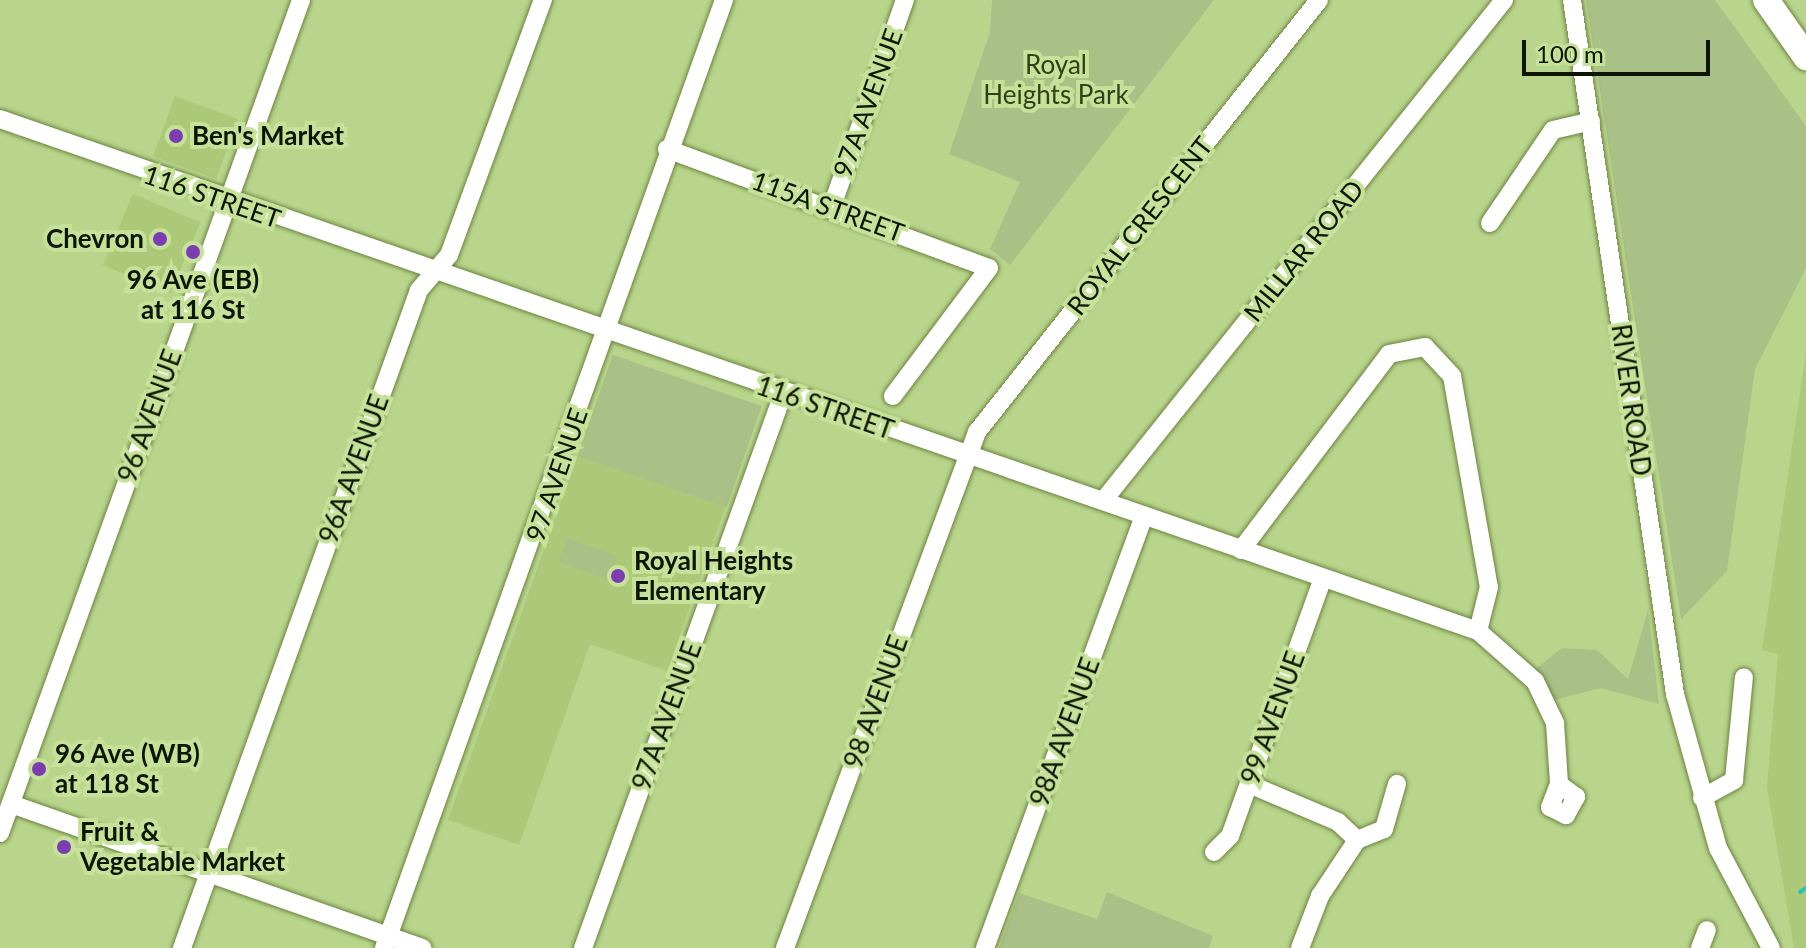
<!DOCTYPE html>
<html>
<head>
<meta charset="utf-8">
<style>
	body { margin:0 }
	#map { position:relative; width:1806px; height:948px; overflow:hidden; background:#b9d58c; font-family:Lato,sans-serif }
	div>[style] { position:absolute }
	.built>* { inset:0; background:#abc979; transform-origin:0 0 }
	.green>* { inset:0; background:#a9c086; transform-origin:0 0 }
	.stream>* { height:4px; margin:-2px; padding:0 2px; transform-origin:2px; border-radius:2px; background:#24c4b6 }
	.roads { filter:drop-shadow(0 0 2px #6c853f) drop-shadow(0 0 2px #6c853f) }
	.minor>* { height:18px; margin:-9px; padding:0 9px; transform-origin:9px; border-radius:9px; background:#fff }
	.highway>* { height:26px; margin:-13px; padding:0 13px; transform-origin:13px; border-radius:13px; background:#fff }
	.dots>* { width:22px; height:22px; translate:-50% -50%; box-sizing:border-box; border:4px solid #c6e299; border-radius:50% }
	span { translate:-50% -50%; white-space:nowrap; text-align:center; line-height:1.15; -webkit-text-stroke:8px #c6e299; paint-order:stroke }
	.park-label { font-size:26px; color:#323f19 }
	.street-label { font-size:26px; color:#0c1500 }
	.poi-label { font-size:26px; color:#0c1500; font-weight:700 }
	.left { translate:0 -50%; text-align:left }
	.right { translate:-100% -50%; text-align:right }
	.scale { position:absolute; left:1522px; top:40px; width:188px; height:36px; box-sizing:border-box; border:4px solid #0c1500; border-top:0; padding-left:10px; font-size:24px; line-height:28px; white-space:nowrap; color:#0c1500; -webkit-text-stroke:6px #c6e299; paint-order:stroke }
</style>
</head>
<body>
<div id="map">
	<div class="built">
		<div style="left:175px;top:96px;width:67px;height:64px;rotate:20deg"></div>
		<div style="left:133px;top:194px;width:73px;height:77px;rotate:23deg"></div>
		<div style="clip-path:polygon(1806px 352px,1806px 948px,1794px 948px,1767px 787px,1778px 654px,1762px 650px)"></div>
		<div style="clip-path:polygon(613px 355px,761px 407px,667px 671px,590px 644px,519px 845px,448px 820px)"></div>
	</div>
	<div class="green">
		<div style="clip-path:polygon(992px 0,1214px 0,1010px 265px,990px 249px,1020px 182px,949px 154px,990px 32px)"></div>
		<div style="clip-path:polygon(1586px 0,1715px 0,1806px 126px,1806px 268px,1755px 369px,1727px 571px,1681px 619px)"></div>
		<div style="left:613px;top:355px;width:157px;height:107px;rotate:19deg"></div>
		<div style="left:567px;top:538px;width:53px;height:25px;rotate:20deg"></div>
		<div style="clip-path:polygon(1648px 610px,1659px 704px,1601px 688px,1554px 700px,1533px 671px,1562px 648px,1597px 650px,1628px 679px)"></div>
		<div style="clip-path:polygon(1107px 892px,1213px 936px,1209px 948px,999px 948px,1019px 893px,1097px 919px)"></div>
	</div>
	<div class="stream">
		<div style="left:1800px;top:892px;width:7px;rotate:-34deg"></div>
	</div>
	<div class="roads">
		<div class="minor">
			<div style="left:1572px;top:0;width:702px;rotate:81.56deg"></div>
			<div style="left:1675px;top:694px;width:160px;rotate:74.4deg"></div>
			<div style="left:1718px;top:848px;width:113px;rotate:62.1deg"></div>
			<div style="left:0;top:119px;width:1564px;rotate:19.11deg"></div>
			<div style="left:1478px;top:631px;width:76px;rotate:41.3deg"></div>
			<div style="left:1535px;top:681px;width:47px;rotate:64.5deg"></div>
			<div style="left:1555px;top:723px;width:61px;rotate:86.2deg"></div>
			<div style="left:1559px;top:784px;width:25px;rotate:111deg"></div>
			<div style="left:1550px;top:807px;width:18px;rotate:27deg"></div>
			<div style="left:1566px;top:815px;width:21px;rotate:-61deg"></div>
			<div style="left:1576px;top:797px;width:21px;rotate:-143deg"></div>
			<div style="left:667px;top:149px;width:343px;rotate:20.3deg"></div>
			<div style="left:989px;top:268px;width:160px;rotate:126.9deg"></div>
			<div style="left:832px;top:206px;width:219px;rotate:-70.5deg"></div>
			<div style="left:1490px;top:223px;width:112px;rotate:-55.9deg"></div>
			<div style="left:1553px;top:130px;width:39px;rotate:-13deg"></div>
			<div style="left:1103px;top:501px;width:642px;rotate:-51.33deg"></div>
			<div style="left:1241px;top:550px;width:246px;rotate:-52.9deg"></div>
			<div style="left:1389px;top:354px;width:37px;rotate:-11deg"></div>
			<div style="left:1425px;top:347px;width:40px;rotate:47deg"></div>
			<div style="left:1452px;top:376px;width:214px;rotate:80.1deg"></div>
			<div style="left:1489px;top:587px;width:45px;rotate:104deg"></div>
			<div style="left:1249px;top:784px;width:97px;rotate:23.1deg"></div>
			<div style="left:1338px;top:822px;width:26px;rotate:43deg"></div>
			<div style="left:1357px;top:840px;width:29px;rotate:-22deg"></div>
			<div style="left:1384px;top:829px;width:47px;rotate:-73.9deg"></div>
			<div style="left:1702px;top:798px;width:37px;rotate:-29deg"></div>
			<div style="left:1734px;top:780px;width:103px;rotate:-84.5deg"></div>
			<div style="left:11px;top:804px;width:436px;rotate:19.3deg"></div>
			<div style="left:0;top:833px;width:886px;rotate:-70.13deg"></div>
			<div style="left:1214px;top:852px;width:23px;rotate:-45deg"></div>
			<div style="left:1230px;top:836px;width:274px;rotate:-70.2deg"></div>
			<div style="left:182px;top:948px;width:699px;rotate:-70.19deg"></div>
			<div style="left:419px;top:290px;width:46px;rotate:-49.4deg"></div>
			<div style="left:449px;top:255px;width:272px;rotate:-69.8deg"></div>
			<div style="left:384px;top:948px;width:1007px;rotate:-70.27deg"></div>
			<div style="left:583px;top:948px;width:589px;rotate:-70.15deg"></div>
			<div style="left:785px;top:948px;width:551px;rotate:-69.59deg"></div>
			<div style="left:977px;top:432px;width:551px;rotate:-51.63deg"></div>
			<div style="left:985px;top:948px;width:461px;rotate:-69.8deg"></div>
			<div style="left:1300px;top:948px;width:56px;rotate:-69deg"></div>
			<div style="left:1320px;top:896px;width:67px;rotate:-56.5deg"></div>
			<div style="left:1700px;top:948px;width:19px;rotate:-69deg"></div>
		</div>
		<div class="highway">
			<div style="left:1766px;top:0;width:70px;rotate:54.9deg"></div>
		</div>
	</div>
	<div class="dots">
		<div style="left:176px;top:136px;background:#7c3db2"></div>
		<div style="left:160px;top:239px;background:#7c3db2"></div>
		<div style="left:193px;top:252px;background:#7c3db2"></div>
		<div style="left:618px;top:576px;background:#7c3db2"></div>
		<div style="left:39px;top:769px;background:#7c3db2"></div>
		<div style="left:64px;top:847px;background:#7c3db2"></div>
	</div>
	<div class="park-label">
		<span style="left:1056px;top:80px">Royal<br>Heights Park</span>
	</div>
	<div class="street-label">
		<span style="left:868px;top:103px;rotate:-70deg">97A AVENUE</span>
		<span style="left:212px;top:197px;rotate:19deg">116 STREET</span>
		<span style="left:828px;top:207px;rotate:20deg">115A STREET</span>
		<span style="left:1140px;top:226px;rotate:-52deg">ROYAL CRESCENT</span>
		<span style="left:1304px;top:251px;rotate:-51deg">MILLAR ROAD</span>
		<span style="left:1631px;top:400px;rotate:82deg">RIVER ROAD</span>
		<span style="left:825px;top:408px;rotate:19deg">116 STREET</span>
		<span style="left:150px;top:416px;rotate:-70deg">96 AVENUE</span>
		<span style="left:354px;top:469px;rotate:-70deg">96A AVENUE</span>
		<span style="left:557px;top:475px;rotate:-71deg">97 AVENUE</span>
		<span style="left:876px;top:702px;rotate:-70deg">98 AVENUE</span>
		<span style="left:667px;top:716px;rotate:-70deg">97A AVENUE</span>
		<span style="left:1273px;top:718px;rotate:-70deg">99 AVENUE</span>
		<span style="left:1065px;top:732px;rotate:-70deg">98A AVENUE</span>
	</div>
	<div class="poi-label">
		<span class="left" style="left:192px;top:136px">Ben's Market</span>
		<span class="right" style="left:144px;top:239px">Chevron</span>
		<span style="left:193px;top:295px">96 Ave (EB)<br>at 116 St</span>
		<span class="left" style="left:634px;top:576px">Royal Heights<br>Elementary</span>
		<span class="left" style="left:55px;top:769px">96 Ave (WB)<br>at 118 St</span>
		<span class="left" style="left:80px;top:847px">Fruit &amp;<br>Vegetable Market</span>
	</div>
	<div class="scale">100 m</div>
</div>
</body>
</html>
